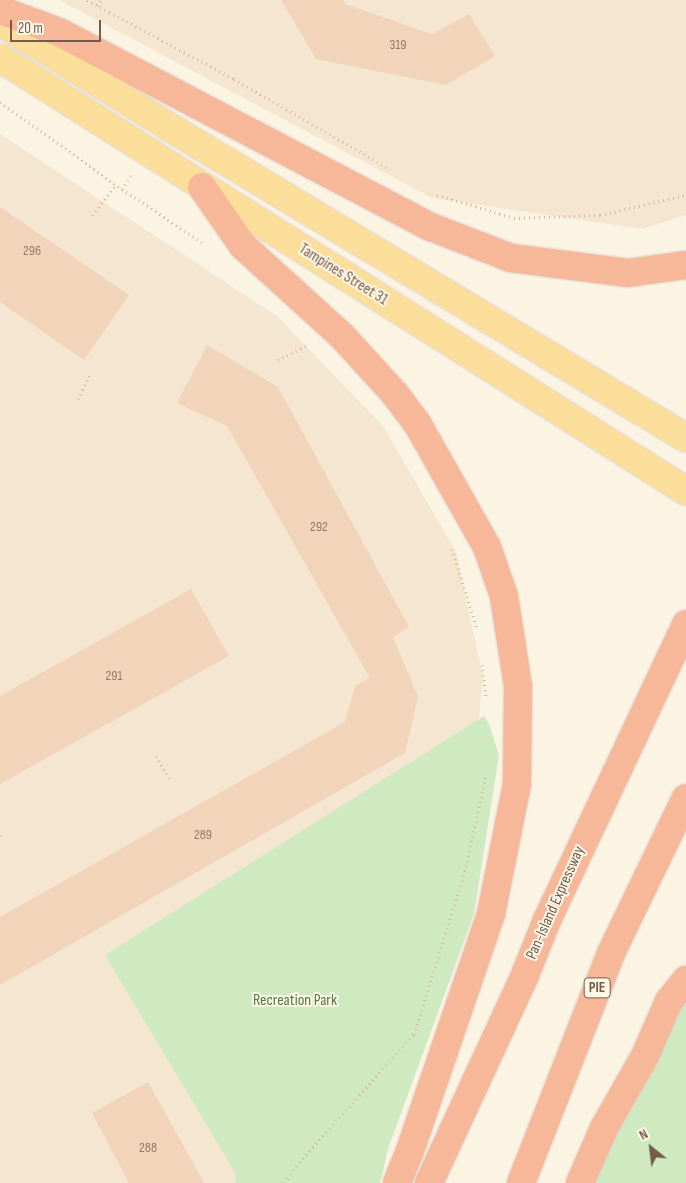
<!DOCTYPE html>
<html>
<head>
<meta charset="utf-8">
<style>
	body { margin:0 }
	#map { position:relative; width:686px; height:1183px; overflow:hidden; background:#fcf4e3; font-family:"Sofia Sans Condensed",sans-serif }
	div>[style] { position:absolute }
	.residential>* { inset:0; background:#f4e6d1 }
	.green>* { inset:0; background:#cfeac1 }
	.building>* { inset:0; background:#f2d4ba }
	.path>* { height:3px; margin-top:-1.5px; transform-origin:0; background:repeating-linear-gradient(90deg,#d7b79d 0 1px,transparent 0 5px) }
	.roads { filter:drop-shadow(0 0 1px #dbd4d0) drop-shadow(0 0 1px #dbd4d0) }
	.major>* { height:28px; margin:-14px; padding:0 14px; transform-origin:14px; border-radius:14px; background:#fcde9b }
	.highway>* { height:28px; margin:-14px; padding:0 14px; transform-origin:14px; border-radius:14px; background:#f7b899 }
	span { translate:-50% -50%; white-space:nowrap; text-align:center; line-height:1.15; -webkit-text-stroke:4px #fff8e9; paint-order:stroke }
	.number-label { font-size:14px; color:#947965 }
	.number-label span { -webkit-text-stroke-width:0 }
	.shield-label span { padding:1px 4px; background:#fff8e9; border:1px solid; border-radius:4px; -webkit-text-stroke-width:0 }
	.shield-label { font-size:15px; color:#755b49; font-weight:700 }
	.street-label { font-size:16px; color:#755b49 }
	.park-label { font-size:16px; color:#4e7a41 }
	.north { position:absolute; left:626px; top:1123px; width:50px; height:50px; -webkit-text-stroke:4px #fff8e9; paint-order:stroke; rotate:331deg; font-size:14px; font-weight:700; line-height:20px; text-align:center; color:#755b49 }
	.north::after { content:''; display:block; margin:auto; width:18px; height:22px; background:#755b49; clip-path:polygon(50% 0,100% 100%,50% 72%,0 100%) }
	.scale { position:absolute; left:10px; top:20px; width:91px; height:22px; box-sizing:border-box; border:2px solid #755b49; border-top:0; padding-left:6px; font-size:15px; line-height:18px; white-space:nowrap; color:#755b49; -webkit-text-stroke:4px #fff8e9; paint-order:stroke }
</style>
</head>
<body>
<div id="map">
	<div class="residential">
		<div style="clip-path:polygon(59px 0,686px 0,686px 215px,643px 229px,432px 198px)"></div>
		<div style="clip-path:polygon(0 134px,277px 316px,383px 426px,456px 552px,483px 678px,468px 825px,354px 1183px,0 1183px)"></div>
	</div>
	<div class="green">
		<div style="clip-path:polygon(484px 716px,489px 724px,499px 755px,474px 914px,388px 1149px,380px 1183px,236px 1183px,235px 1172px,105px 955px)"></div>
		<div style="clip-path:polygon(686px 998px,686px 1183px,593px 1183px,616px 1131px)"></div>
	</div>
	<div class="building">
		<div style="clip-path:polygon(281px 0,343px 0,345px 4px,432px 34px,469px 14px,495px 56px,446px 85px,316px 59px)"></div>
		<div style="clip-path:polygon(0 207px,129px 295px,84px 360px,0 302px)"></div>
		<div style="clip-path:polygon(207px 345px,278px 387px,409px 627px,393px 637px,418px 697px,405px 753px,0 985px,0 917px,345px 722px,355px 686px,370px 678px,227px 426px,177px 403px)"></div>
		<div style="clip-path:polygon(191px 589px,229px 656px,0 784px,0 696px)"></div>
		<div style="clip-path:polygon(148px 1082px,204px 1183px,129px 1183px,92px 1113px)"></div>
	</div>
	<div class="path">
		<div style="left:87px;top:0;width:167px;rotate:28.3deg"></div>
		<div style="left:234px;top:79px;width:180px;rotate:30deg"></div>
		<div style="left:98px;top:6px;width:7px;rotate:-63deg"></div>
		<div style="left:0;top:102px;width:150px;rotate:35.5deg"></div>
		<div style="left:122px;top:189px;width:97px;rotate:33.7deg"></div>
		<div style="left:122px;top:189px;width:17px;rotate:-57deg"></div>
		<div style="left:437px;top:195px;width:80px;rotate:16.6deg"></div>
		<div style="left:514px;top:218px;width:86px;rotate:-2deg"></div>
		<div style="left:600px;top:215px;width:88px;rotate:-13.1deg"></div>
		<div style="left:92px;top:215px;width:39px;rotate:-52deg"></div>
		<div style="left:278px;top:360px;width:35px;rotate:-27deg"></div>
		<div style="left:78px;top:399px;width:28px;rotate:-64deg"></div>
		<div style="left:452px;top:549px;width:84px;rotate:72.6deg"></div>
		<div style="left:482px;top:665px;width:31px;rotate:83deg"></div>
		<div style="left:156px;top:756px;width:26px;rotate:59deg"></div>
		<div style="left:0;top:836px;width:4px;rotate:63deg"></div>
		<div style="left:285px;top:1183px;width:20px;rotate:-57deg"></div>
		<div style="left:296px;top:1166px;width:177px;rotate:-48.2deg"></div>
		<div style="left:414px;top:1034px;width:171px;rotate:-72.6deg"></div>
		<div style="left:465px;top:871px;width:98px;rotate:-77.7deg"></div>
	</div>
	<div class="roads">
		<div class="major">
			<div style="left:0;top:22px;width:195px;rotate:31.8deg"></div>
			<div style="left:166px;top:125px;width:607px;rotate:31.04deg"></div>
			<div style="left:0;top:58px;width:811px;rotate:32.26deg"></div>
		</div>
		<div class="highway">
			<div style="left:0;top:10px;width:63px;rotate:20.4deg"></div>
			<div style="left:59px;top:32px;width:420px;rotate:27.7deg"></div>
			<div style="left:431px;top:227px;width:86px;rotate:21.2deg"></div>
			<div style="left:511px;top:258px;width:118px;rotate:7.3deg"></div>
			<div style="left:628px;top:273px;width:59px;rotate:-7.9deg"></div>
			<div style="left:202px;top:187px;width:72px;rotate:55.2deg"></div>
			<div style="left:243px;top:246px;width:134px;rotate:42.3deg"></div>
			<div style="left:342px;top:336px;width:79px;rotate:47.6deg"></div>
			<div style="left:395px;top:394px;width:36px;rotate:53deg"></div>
			<div style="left:417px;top:423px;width:142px;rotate:60.6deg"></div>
			<div style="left:487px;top:547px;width:52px;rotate:70.9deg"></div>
			<div style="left:504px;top:596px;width:91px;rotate:81.2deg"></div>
			<div style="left:518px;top:686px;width:98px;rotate:90.6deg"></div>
			<div style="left:517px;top:784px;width:133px;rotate:101.3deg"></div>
			<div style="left:491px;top:914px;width:253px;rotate:108.9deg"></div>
			<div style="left:409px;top:1153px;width:32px;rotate:112deg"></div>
			<div style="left:429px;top:1183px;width:229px;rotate:-65.2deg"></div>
			<div style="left:525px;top:975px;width:59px;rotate:-68.2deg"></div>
			<div style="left:547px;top:920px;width:327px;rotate:-64.8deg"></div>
			<div style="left:521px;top:1183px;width:247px;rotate:-68.6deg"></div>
			<div style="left:611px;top:953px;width:172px;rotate:-64.2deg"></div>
			<div style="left:580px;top:1183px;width:60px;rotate:-66.4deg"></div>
			<div style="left:604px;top:1128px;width:83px;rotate:-60.3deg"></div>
			<div style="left:645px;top:1056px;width:60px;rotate:-66.4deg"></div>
			<div style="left:669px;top:1001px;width:27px;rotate:-51deg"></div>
		</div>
	</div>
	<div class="number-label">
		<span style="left:398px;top:45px">319</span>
		<span style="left:32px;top:251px">296</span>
		<span style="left:319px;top:527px">292</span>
		<span style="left:114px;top:676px">291</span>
		<span style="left:203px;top:835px">289</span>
		<span style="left:148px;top:1148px">288</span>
	</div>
	<div class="shield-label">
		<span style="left:597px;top:988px">PIE</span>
	</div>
	<div class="street-label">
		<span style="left:343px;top:275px;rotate:32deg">Tampines Street 31</span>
		<span style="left:556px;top:903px;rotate:-66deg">Pan-Island Expressway</span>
	</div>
	<div class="park-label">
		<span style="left:295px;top:1001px">Recreation Park</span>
	</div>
	<div class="north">N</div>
	<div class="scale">20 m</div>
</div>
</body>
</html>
